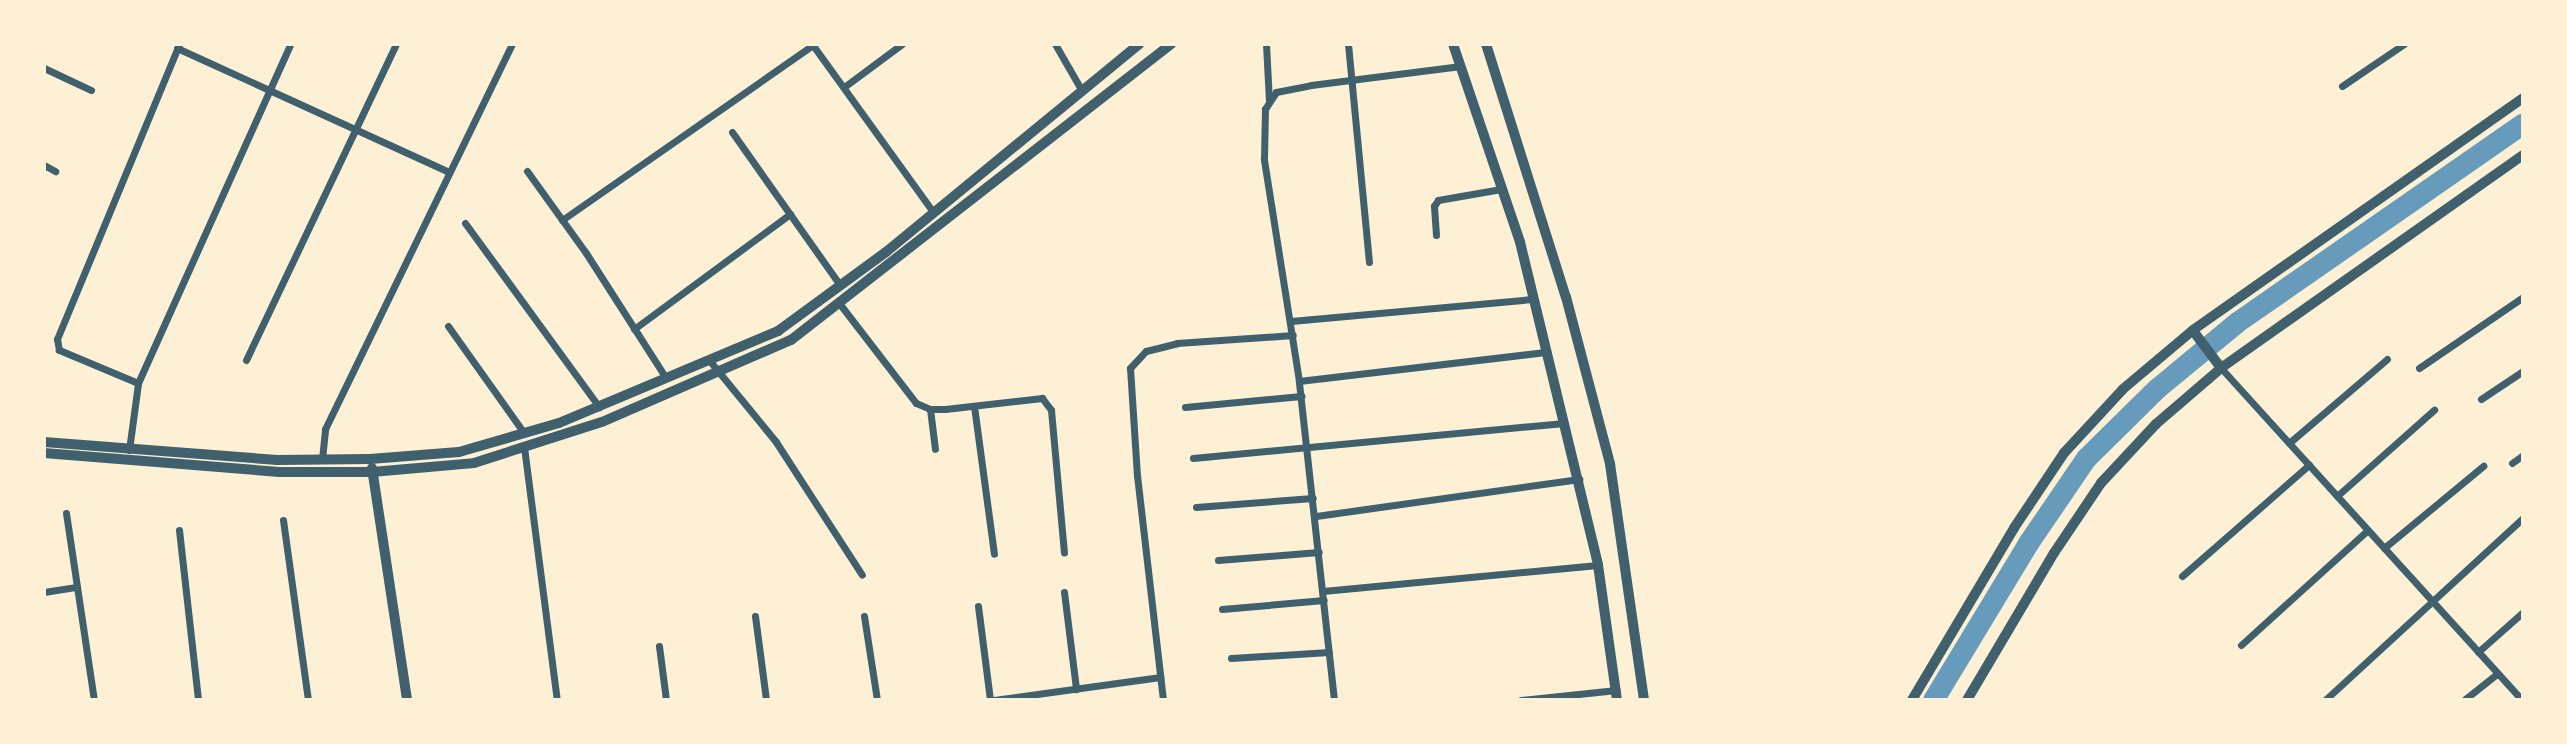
<!DOCTYPE html>
<html>
<head>
<meta charset="utf-8">
<style>
	body { margin:0 }
	#map { position:relative; width:2567px; height:744px; overflow:hidden; background:#fdf0d5; font-family:Karla,sans-serif }
	div>[style] { position:absolute }
	.canal>* { height:21px; margin:-10.5px; padding:0 10.5px; transform-origin:10.5px; border-radius:10.5px; background:#669bbc }
	.minor>* { height:7px; margin:-3.5px; padding:0 3.5px; transform-origin:3.5px; border-radius:3.5px; background:#3f606c }
	.tertiary>* { height:10px; margin:-5px; padding:0 5px; transform-origin:5px; border-radius:5px; background:#3f606c }
	span { translate:-50% -50%; white-space:nowrap; text-align:center; line-height:1.15; -webkit-text-stroke:5px #fdf0d5; paint-order:stroke }
	.frame { position:absolute; inset:0; border:46px solid #fdf0d5; pointer-events:none }
</style>
</head>
<body>
<div id="map">
	<div class="canal">
		<div style="left:1933px;top:700px;width:184px;rotate:-58.8deg"></div>
		<div style="left:2028px;top:543px;width:103px;rotate:-55.7deg"></div>
		<div style="left:2086px;top:458px;width:98px;rotate:-44.6deg"></div>
		<div style="left:2156px;top:389px;width:105px;rotate:-39.6deg"></div>
		<div style="left:2237px;top:322px;width:348px;rotate:-34.8deg"></div>
	</div>
	<div class="minor">
		<div style="left:812px;top:44px;width:208px;rotate:54.2deg"></div>
		<div style="left:1055px;top:44px;width:54px;rotate:60.1deg"></div>
		<div style="left:1266px;top:44px;width:58px;rotate:87deg"></div>
		<div style="left:1348px;top:44px;width:219px;rotate:84.5deg"></div>
		<div style="left:177px;top:48px;width:299px;rotate:24.5deg"></div>
		<div style="left:44px;top:68px;width:52px;rotate:25.1deg"></div>
		<div style="left:2342px;top:86px;width:75px;rotate:-34.1deg"></div>
		<div style="left:844px;top:87px;width:72px;rotate:-36.6deg"></div>
		<div style="left:732px;top:132px;width:187px;rotate:54.8deg"></div>
		<div style="left:44px;top:165px;width:13px;rotate:29deg"></div>
		<div style="left:527px;top:171px;width:101px;rotate:54.3deg"></div>
		<div style="left:586px;top:253px;width:148px;rotate:57.4deg"></div>
		<div style="left:562px;top:220px;width:306px;rotate:-34.9deg"></div>
		<div style="left:465px;top:223px;width:228px;rotate:53.9deg"></div>
		<div style="left:1436px;top:235px;width:29px;rotate:-94deg"></div>
		<div style="left:1434px;top:206px;width:7px;rotate:-56deg"></div>
		<div style="left:1438px;top:200px;width:64px;rotate:-9.9deg"></div>
		<div style="left:839px;top:303px;width:126px;rotate:52.4deg"></div>
		<div style="left:916px;top:403px;width:15px;rotate:23deg"></div>
		<div style="left:930px;top:409px;width:15px"></div>
		<div style="left:945px;top:409px;width:98px;rotate:-6.5deg"></div>
		<div style="left:1042px;top:398px;width:15px;rotate:53deg"></div>
		<div style="left:1051px;top:410px;width:143px;rotate:84.8deg"></div>
		<div style="left:1291px;top:321px;width:242px;rotate:-5.2deg"></div>
		<div style="left:448px;top:326px;width:131px;rotate:54.6deg"></div>
		<div style="left:634px;top:329px;width:194px;rotate:-36.4deg"></div>
		<div style="left:246px;top:360px;width:350px;rotate:-64.6deg"></div>
		<div style="left:709px;top:360px;width:106px;rotate:50.7deg"></div>
		<div style="left:776px;top:442px;width:158px;rotate:57.1deg"></div>
		<div style="left:2221px;top:368px;width:448px;rotate:47.8deg"></div>
		<div style="left:2419px;top:368px;width:126px;rotate:-34.3deg"></div>
		<div style="left:1299px;top:381px;width:250px;rotate:-6.7deg"></div>
		<div style="left:138px;top:383px;width:86px;rotate:-157.3deg"></div>
		<div style="left:59px;top:350px;width:11px;rotate:-100deg"></div>
		<div style="left:57px;top:339px;width:319px;rotate:-67.5deg"></div>
		<div style="left:2481px;top:399px;width:50px;rotate:-33.7deg"></div>
		<div style="left:974px;top:406px;width:149px;rotate:82.3deg"></div>
		<div style="left:1185px;top:407px;width:117px;rotate:-5.4deg"></div>
		<div style="left:930px;top:409px;width:40px;rotate:82.9deg"></div>
		<div style="left:2289px;top:443px;width:129px;rotate:-40.6deg"></div>
		<div style="left:524px;top:447px;width:255px;rotate:82.6deg"></div>
		<div style="left:129px;top:450px;width:68px;rotate:-82.3deg"></div>
		<div style="left:138px;top:383px;width:372px;rotate:-65.8deg"></div>
		<div style="left:1193px;top:458px;width:373px;rotate:-5.4deg"></div>
		<div style="left:322px;top:459px;width:30px;rotate:-84deg"></div>
		<div style="left:325px;top:429px;width:428px;rotate:-64.1deg"></div>
		<div style="left:2512px;top:463px;width:14px;rotate:-36deg"></div>
		<div style="left:2337px;top:496px;width:130px;rotate:-41.6deg"></div>
		<div style="left:1196px;top:507px;width:117px;rotate:-4.4deg"></div>
		<div style="left:66px;top:513px;width:189px;rotate:81.5deg"></div>
		<div style="left:1316px;top:516px;width:266px;rotate:-8deg"></div>
		<div style="left:283px;top:520px;width:182px;rotate:82.1deg"></div>
		<div style="left:179px;top:530px;width:171px;rotate:83.6deg"></div>
		<div style="left:2384px;top:548px;width:129px;rotate:-39.6deg"></div>
		<div style="left:1218px;top:560px;width:101px;rotate:-4.5deg"></div>
		<div style="left:2182px;top:576px;width:169px;rotate:-41.2deg"></div>
		<div style="left:1323px;top:591px;width:276px;rotate:-5.4deg"></div>
		<div style="left:44px;top:592px;width:33px;rotate:-9deg"></div>
		<div style="left:1064px;top:592px;width:98px;rotate:82.9deg"></div>
		<div style="left:978px;top:606px;width:95px;rotate:82.7deg"></div>
		<div style="left:1222px;top:609px;width:102px;rotate:-5deg"></div>
		<div style="left:755px;top:616px;width:85px;rotate:82.5deg"></div>
		<div style="left:864px;top:616px;width:85px;rotate:81.2deg"></div>
		<div style="left:2241px;top:645px;width:171px;rotate:-42.2deg"></div>
		<div style="left:659px;top:646px;width:54px;rotate:82.6deg"></div>
		<div style="left:2478px;top:652px;width:60px;rotate:-41.6deg"></div>
		<div style="left:1231px;top:658px;width:98px;rotate:-3.5deg"></div>
		<div style="left:994px;top:700px;width:168px;rotate:-7.9deg"></div>
		<div style="left:1163px;top:700px;width:226px;rotate:-96.6deg"></div>
		<div style="left:1137px;top:476px;width:108px;rotate:-93.7deg"></div>
		<div style="left:1130px;top:368px;width:23px;rotate:-47deg"></div>
		<div style="left:1146px;top:351px;width:32px;rotate:-14deg"></div>
		<div style="left:1177px;top:343px;width:116px;rotate:-3.9deg"></div>
		<div style="left:1334px;top:700px;width:321px;rotate:-96.3deg"></div>
		<div style="left:1299px;top:381px;width:225px;rotate:-99deg"></div>
		<div style="left:1264px;top:159px;width:50px;rotate:-88.9deg"></div>
		<div style="left:1265px;top:109px;width:20px;rotate:-57deg"></div>
		<div style="left:1276px;top:92px;width:36px;rotate:-11deg"></div>
		<div style="left:1311px;top:85px;width:151px;rotate:-7.2deg"></div>
		<div style="left:1521px;top:700px;width:96px;rotate:-6deg"></div>
		<div style="left:2325px;top:700px;width:269px;rotate:-42.6deg"></div>
		<div style="left:2464px;top:700px;width:43px;rotate:-38.5deg"></div>
	</div>
	<div class="tertiary">
		<div style="left:1453px;top:44px;width:209px;rotate:71.3deg"></div>
		<div style="left:1520px;top:242px;width:332px;rotate:76.4deg"></div>
		<div style="left:1598px;top:565px;width:136px;rotate:82deg"></div>
		<div style="left:1486px;top:44px;width:265px;rotate:72.5deg"></div>
		<div style="left:1566px;top:297px;width:173px;rotate:75.2deg"></div>
		<div style="left:1610px;top:464px;width:238px;rotate:81.8deg"></div>
		<div style="left:2194px;top:332px;width:45px;rotate:53.1deg"></div>
		<div style="left:44px;top:442px;width:234px;rotate:4.4deg"></div>
		<div style="left:277px;top:460px;width:93px;rotate:-0.6deg"></div>
		<div style="left:370px;top:459px;width:89px;rotate:-4.5deg"></div>
		<div style="left:459px;top:452px;width:104px;rotate:-16.2deg"></div>
		<div style="left:559px;top:423px;width:238px;rotate:-22.8deg"></div>
		<div style="left:778px;top:331px;width:134px;rotate:-36.2deg"></div>
		<div style="left:886px;top:252px;width:328px;rotate:-39.4deg"></div>
		<div style="left:44px;top:453px;width:236px;rotate:4.6deg"></div>
		<div style="left:279px;top:472px;width:93px"></div>
		<div style="left:372px;top:472px;width:102px;rotate:-5deg"></div>
		<div style="left:474px;top:463px;width:134px;rotate:-17.8deg"></div>
		<div style="left:602px;top:422px;width:206px;rotate:-23.5deg"></div>
		<div style="left:791px;top:340px;width:482px;rotate:-37.9deg"></div>
		<div style="left:372px;top:468px;width:235px;rotate:81.4deg"></div>
		<div style="left:1912px;top:700px;width:200px;rotate:-59.3deg"></div>
		<div style="left:2014px;top:528px;width:90px;rotate:-56.3deg"></div>
		<div style="left:2064px;top:453px;width:87px;rotate:-47.3deg"></div>
		<div style="left:2123px;top:389px;width:92px;rotate:-40.1deg"></div>
		<div style="left:2193px;top:330px;width:403px;rotate:-35.1deg"></div>
		<div style="left:1967px;top:700px;width:171px;rotate:-59.4deg"></div>
		<div style="left:2054px;top:553px;width:84px;rotate:-56.1deg"></div>
		<div style="left:2101px;top:483px;width:81px;rotate:-47deg"></div>
		<div style="left:2156px;top:424px;width:86px;rotate:-40.7deg"></div>
		<div style="left:2221px;top:368px;width:370px;rotate:-35.2deg"></div>
	</div>
	<div class="frame"></div>
</div>
</body>
</html>
